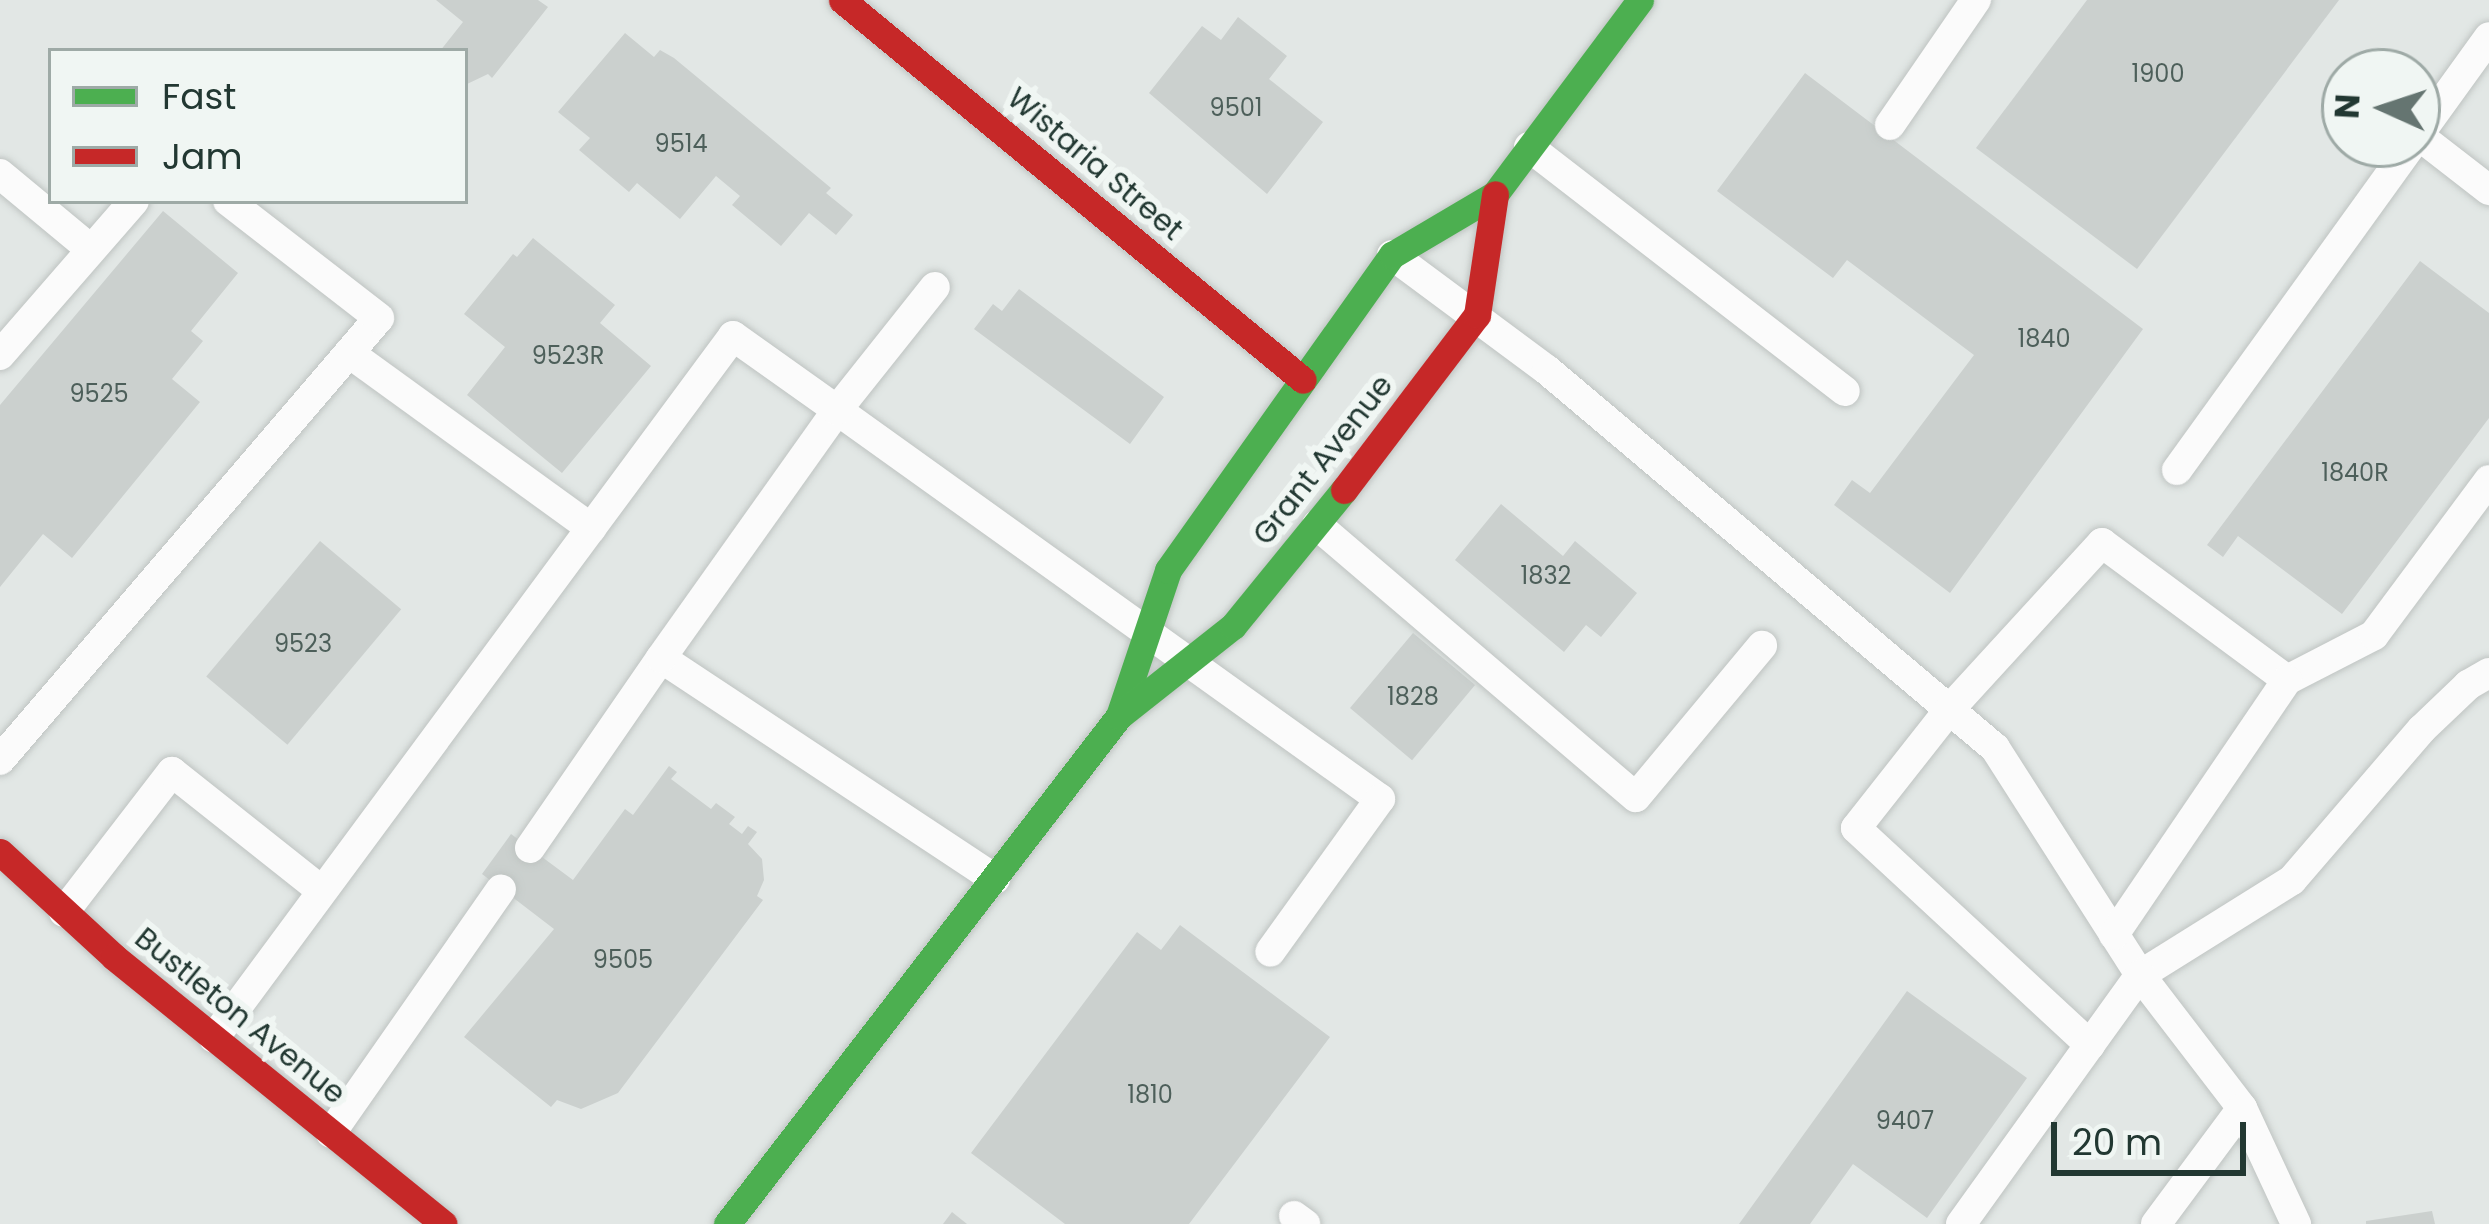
<!DOCTYPE html>
<html>
<head>
<meta charset="utf-8">
<style>
	body { margin:0 }
	#map { position:relative; width:2489px; height:1224px; overflow:hidden; background:#e2e7e5; font-family:Poppins,sans-serif }
	div>[style] { position:absolute }
	.building>* { inset:0; background:#cbd0ce; transform-origin:0 0 }
	.roads { filter:drop-shadow(0 0 3px #bfc4c2) drop-shadow(0 0 3px #bfc4c2) }
	.lane>* { height:30px; margin:-15px; padding:0 15px; transform-origin:15px; border-radius:15px; background:#fbfbfb }
	.fast>* { height:27px; margin:-13.5px; padding:0 13.5px; transform-origin:13.5px; border-radius:13.5px; background:#4caf50 }
	.jam>* { height:27px; margin:-13.5px; padding:0 13.5px; transform-origin:13.5px; border-radius:13.5px; background:#c62828 }
	span { translate:-50% -50%; white-space:nowrap; text-align:center; line-height:1.15; -webkit-text-stroke:12px #f0f6f3; paint-order:stroke }
	.number-label { font-size:24px; color:#4d5f5a }
	.number-label span { -webkit-text-stroke-width:0 }
	.street-label { font-size:30px; color:#223832 }
	.legend { position:absolute; left:48px; top:48px; width:420px; height:156px; box-sizing:border-box; background:#f0f6f3; border:3px solid #9eaaa6; margin:0; padding:15px 21px; list-style:none; font-size:36px; color:#223832 }
	.legend li { display:flex; align-items:center; gap:24px; height:60px }
	.legend b { width:60px; border:3px solid #9eaaa6 }
	.north { position:absolute; left:2321px; top:48px; width:120px; height:120px; box-sizing:border-box; background:#f0f6f3; border:3px solid #9eaaa6; border-radius:50%; rotate:273deg; font-size:33px; font-weight:700; line-height:48px; text-align:center; color:#223832 }
	.north::after { content:''; display:block; margin:auto; width:42px; height:54px; background:#657571; clip-path:polygon(50% 0,100% 100%,50% 72%,0 100%) }
	.scale { position:absolute; left:2051px; top:1122px; width:195px; height:54px; box-sizing:border-box; border:6px solid #223832; border-top:0; padding-left:15px; font-size:36px; line-height:42px; white-space:nowrap; color:#223832; -webkit-text-stroke:9px #f0f6f3; paint-order:stroke }
</style>
</head>
<body>
<div id="map">
	<div class="building">
		<div style="clip-path:polygon(436px 0,538px 0,548px 7px,492px 78px,488px 74px,465px 85px,465px 51px,440px 51px,463px 22px)"></div>
		<div style="clip-path:polygon(2087px 0,2339px 0,2137px 269px,1976px 148px)"></div>
		<div style="clip-path:polygon(1238px 17px,1287px 56px,1269px 79px,1323px 122px,1267px 194px,1149px 93px,1202px 26px,1221px 40px)"></div>
		<div style="clip-path:polygon(625px 33px,654px 57px,660px 50px,674px 58px,831px 188px,826px 193px,853px 215px,836px 235px,809px 213px,781px 246px,732px 205px,740px 196px,716px 176px,680px 219px,637px 183px,629px 192px,579px 150px,590px 138px,558px 112px)"></div>
		<div style="clip-path:polygon(1805px 73px,2143px 329px,1950px 593px,1834px 505px,1852px 480px,1870px 493px,1974px 355px,1847px 260px,1833px 278px,1717px 191px)"></div>
		<div style="clip-path:polygon(163px 211px,238px 273px,191px 331px,203px 341px,172px 379px,200px 402px,72px 558px,43px 534px,0 587px,0 405px)"></div>
		<div style="clip-path:polygon(533px 238px,615px 305px,600px 323px,651px 366px,562px 473px,467px 395px,505px 347px,464px 314px,513px 254px,517px 257px)"></div>
		<div style="clip-path:polygon(2420px 261px,2489px 313px,2489px 418px,2342px 614px,2238px 536px,2223px 557px,2207px 545px)"></div>
		<div style="clip-path:polygon(1019px 289px,1164px 397px,1130px 444px,974px 329px,993px 304px,1002px 311px)"></div>
		<div style="clip-path:polygon(1501px 504px,1563px 556px,1575px 541px,1637px 593px,1601px 637px,1586px 625px,1564px 652px,1455px 560px)"></div>
		<div style="left:320px;top:541px;width:106px;height:177px;rotate:40deg"></div>
		<div style="left:1413px;top:633px;width:81px;height:98px;rotate:40deg"></div>
		<div style="clip-path:polygon(669px 766px,677px 772px,671px 779px,711px 809px,716px 803px,735px 817px,729px 824px,742px 834px,748px 826px,757px 832px,748px 844px,762px 859px,764px 880px,757px 896px,763px 900px,618px 1093px,581px 1109px,557px 1100px,551px 1107px,464px 1037px,554px 929px,482px 874px,511px 834px,573px 880px,625px 809px,633px 815px)"></div>
		<div style="clip-path:polygon(1180px 925px,1330px 1037px,1189px 1224px,1065px 1224px,971px 1153px,1137px 932px,1161px 950px)"></div>
		<div style="clip-path:polygon(1907px 991px,2027px 1078px,1927px 1218px,1853px 1164px,1810px 1224px,1739px 1224px)"></div>
		<div style="clip-path:polygon(2432px 1211px,2435px 1224px,2366px 1224px,2366px 1221px)"></div>
		<div style="clip-path:polygon(952px 1212px,967px 1224px,943px 1224px)"></div>
	</div>
	<div class="roads">
		<div class="lane">
			<div style="left:1890px;top:125px;width:152px;rotate:-55.5deg"></div>
			<div style="left:2418px;top:135px;width:90px;rotate:37.8deg"></div>
			<div style="left:2417px;top:137px;width:123px;rotate:-54.2deg"></div>
			<div style="left:1529px;top:147px;width:399px;rotate:37.7deg"></div>
			<div style="left:0;top:174px;width:114px;rotate:39.7deg"></div>
			<div style="left:1392px;top:255px;width:193px;rotate:36.6deg"></div>
			<div style="left:1547px;top:370px;width:586px;rotate:40.16deg"></div>
			<div style="left:1995px;top:748px;width:269px;rotate:57.4deg"></div>
			<div style="left:2140px;top:975px;width:179px;rotate:-32deg"></div>
			<div style="left:2292px;top:880px;width:199px;rotate:-49.3deg"></div>
			<div style="left:2422px;top:729px;width:64px;rotate:-43.7deg"></div>
			<div style="left:2468px;top:685px;width:24px;rotate:-30deg"></div>
			<div style="left:349px;top:353px;width:299px;rotate:35.9deg"></div>
			<div style="left:0;top:355px;width:204px;rotate:-49deg"></div>
			<div style="left:2177px;top:470px;width:402px;rotate:-54.2deg"></div>
			<div style="left:1317px;top:525px;width:419px;rotate:40.5deg"></div>
			<div style="left:1636px;top:797px;width:197px;rotate:-50.2deg"></div>
			<div style="left:2287px;top:680px;width:98px;rotate:-27.3deg"></div>
			<div style="left:2374px;top:635px;width:193px;rotate:-53.4deg"></div>
			<div style="left:0;top:760px;width:582px;rotate:-49.39deg"></div>
			<div style="left:379px;top:318px;width:191px;rotate:-142.2deg"></div>
			<div style="left:530px;top:848px;width:231px;rotate:-55.4deg"></div>
			<div style="left:995px;top:879px;width:400px;rotate:-146.5deg"></div>
			<div style="left:661px;top:658px;width:304px;rotate:-54.6deg"></div>
			<div style="left:837px;top:410px;width:668px;rotate:35.62deg"></div>
			<div style="left:1380px;top:799px;width:188px;rotate:125.7deg"></div>
			<div style="left:64px;top:912px;width:177px;rotate:-52.4deg"></div>
			<div style="left:172px;top:772px;width:191px;rotate:38.4deg"></div>
			<div style="left:214px;top:1038px;width:873px;rotate:-53.52deg"></div>
			<div style="left:733px;top:336px;width:128px;rotate:35.4deg"></div>
			<div style="left:837px;top:410px;width:157px;rotate:-51.5deg"></div>
			<div style="left:2090px;top:1045px;width:319px;rotate:-137.2deg"></div>
			<div style="left:1856px;top:828px;width:149px;rotate:-51.8deg"></div>
			<div style="left:1948px;top:711px;width:228px;rotate:-47.5deg"></div>
			<div style="left:2102px;top:543px;width:230px;rotate:36.5deg"></div>
			<div style="left:2287px;top:680px;width:308px;rotate:124.2deg"></div>
			<div style="left:331px;top:1133px;width:297px;rotate:-55.1deg"></div>
			<div style="left:1294px;top:1216px;width:14px;rotate:36deg"></div>
			<div style="left:1961px;top:1224px;width:307px;rotate:-54.3deg"></div>
			<div style="left:2140px;top:975px;width:168px;rotate:52.5deg"></div>
			<div style="left:2242px;top:1108px;width:128px;rotate:65deg"></div>
			<div style="left:2156px;top:1224px;width:144px;rotate:-53.4deg"></div>
		</div>
		<div class="fast">
			<div style="left:1119px;top:716px;width:154px;rotate:-71.4deg"></div>
			<div style="left:1168px;top:570px;width:387px;rotate:-54.6deg"></div>
			<div style="left:1392px;top:255px;width:120px;rotate:-30.6deg"></div>
			<div style="left:1495px;top:194px;width:242px;rotate:-53.2deg"></div>
			<div style="left:727px;top:1224px;width:642px;rotate:-52.34deg"></div>
			<div style="left:1119px;top:716px;width:145px;rotate:-38.3deg"></div>
			<div style="left:1233px;top:626px;width:176px;rotate:-50.8deg"></div>
		</div>
		<div class="jam">
			<div style="left:842px;top:0;width:597px;rotate:39.5deg"></div>
			<div style="left:1344px;top:490px;width:220px;rotate:-52.8deg"></div>
			<div style="left:1477px;top:315px;width:122px;rotate:-81.5deg"></div>
			<div style="left:0;top:852px;width:155px;rotate:42.6deg"></div>
			<div style="left:114px;top:957px;width:424px;rotate:39deg"></div>
		</div>
	</div>
	<div class="number-label">
		<span style="left:2158px;top:74px">1900</span>
		<span style="left:1236px;top:108px">9501</span>
		<span style="left:681px;top:144px">9514</span>
		<span style="left:2044px;top:339px">1840</span>
		<span style="left:568px;top:356px">9523R</span>
		<span style="left:99px;top:394px">9525</span>
		<span style="left:2355px;top:473px">1840R</span>
		<span style="left:1546px;top:576px">1832</span>
		<span style="left:303px;top:644px">9523</span>
		<span style="left:1413px;top:697px">1828</span>
		<span style="left:623px;top:960px">9505</span>
		<span style="left:1150px;top:1095px">1810</span>
		<span style="left:1905px;top:1121px">9407</span>
	</div>
	<div class="street-label">
		<span style="left:1095px;top:164px;rotate:40deg">Wistaria Street</span>
		<span style="left:1323px;top:460px;rotate:-52deg">Grant Avenue</span>
		<span style="left:240px;top:1016px;rotate:39deg">Bustleton Avenue</span>
	</div>
	<ul class="legend">
	<li><b style="height:15px;background:#4caf50"></b>Fast</li>
	<li><b style="height:15px;background:#c62828"></b>Jam</li>
	</ul>
	<div class="north">N</div>
	<div class="scale">20 m</div>
</div>
</body>
</html>
